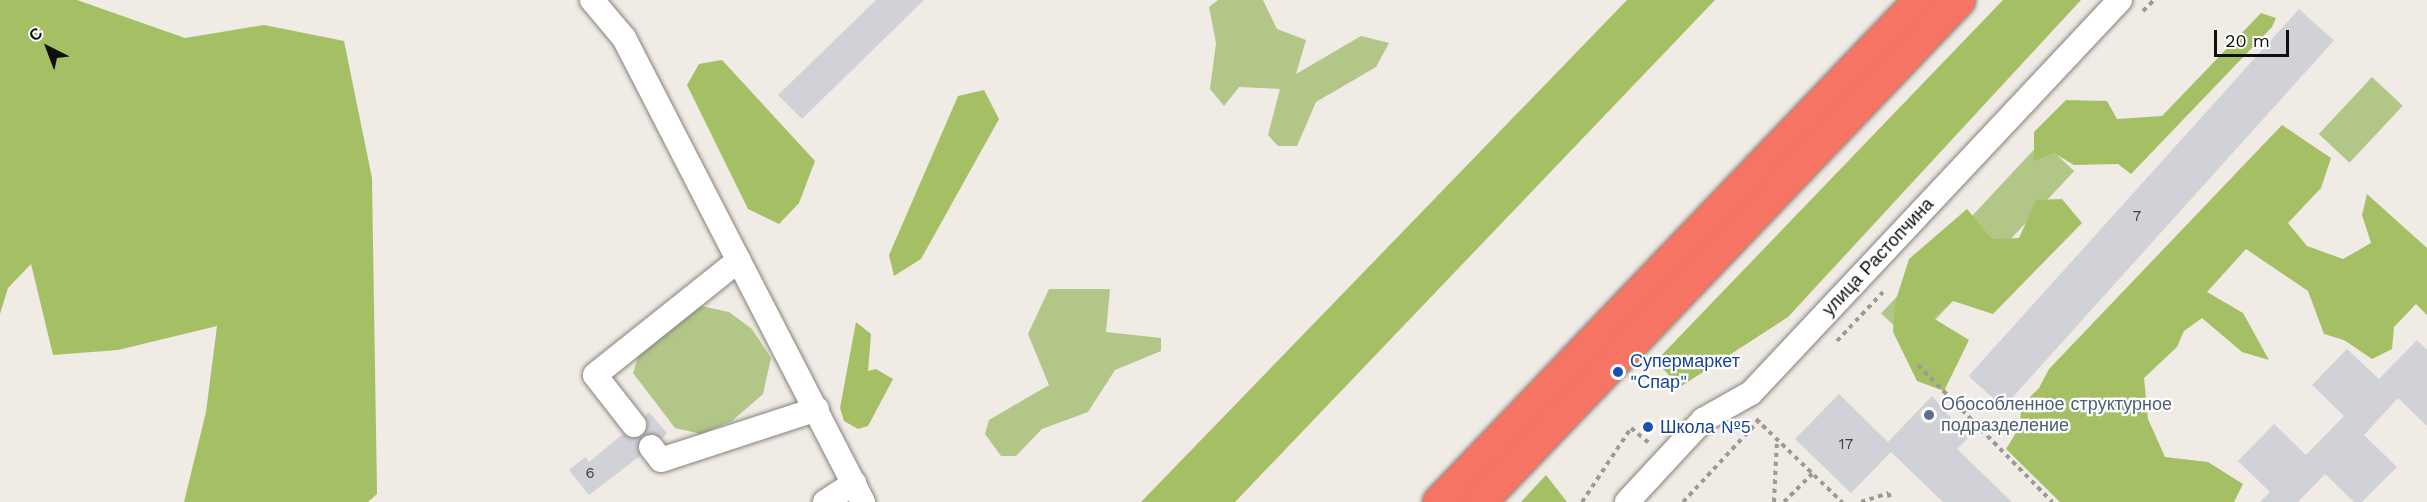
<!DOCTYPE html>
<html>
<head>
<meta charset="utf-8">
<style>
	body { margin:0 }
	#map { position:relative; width:2427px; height:502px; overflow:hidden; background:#f0ebe5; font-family:"Work Sans",sans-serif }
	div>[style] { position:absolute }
	.green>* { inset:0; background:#b2c787; transform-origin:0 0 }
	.forest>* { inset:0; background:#a5c064 }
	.building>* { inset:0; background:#d1d1d8; transform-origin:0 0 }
	.path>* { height:4px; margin-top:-2px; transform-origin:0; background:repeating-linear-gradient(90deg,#9d9995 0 4.5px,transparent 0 9px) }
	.roads { filter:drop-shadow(0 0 2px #86817c) drop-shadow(0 0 2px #86817c) }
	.minor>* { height:24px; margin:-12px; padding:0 12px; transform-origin:12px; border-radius:12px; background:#fff }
	.highway>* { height:33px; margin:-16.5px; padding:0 16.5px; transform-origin:16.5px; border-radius:16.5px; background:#f67464 }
	.dots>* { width:16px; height:16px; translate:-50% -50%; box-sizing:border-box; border:3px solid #fff; border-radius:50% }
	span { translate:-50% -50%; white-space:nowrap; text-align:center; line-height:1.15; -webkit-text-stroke:4.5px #fff; paint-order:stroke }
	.number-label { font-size:15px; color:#414040 }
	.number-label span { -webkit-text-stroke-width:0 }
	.street-label { font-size:18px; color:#110f0d }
	.transit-label { font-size:18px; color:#164399 }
	.left { translate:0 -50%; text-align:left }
	.service-label { font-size:18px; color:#4e5e75 }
	.north { position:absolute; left:18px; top:18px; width:60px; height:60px; -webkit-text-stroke:4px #fff; paint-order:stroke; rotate:318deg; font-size:16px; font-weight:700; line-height:24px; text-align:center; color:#110f0d }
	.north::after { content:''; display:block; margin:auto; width:21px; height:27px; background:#110f0d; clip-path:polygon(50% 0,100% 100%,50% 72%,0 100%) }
	.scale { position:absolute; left:2214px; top:30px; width:75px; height:27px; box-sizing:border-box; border:3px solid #110f0d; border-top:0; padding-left:8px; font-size:18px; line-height:21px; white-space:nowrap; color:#110f0d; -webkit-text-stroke:4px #fff; paint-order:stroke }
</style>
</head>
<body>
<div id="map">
	<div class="green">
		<div style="clip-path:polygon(1218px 0,1263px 0,1277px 29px,1306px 40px,1296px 74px,1361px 36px,1389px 43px,1376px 67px,1316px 102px,1297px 146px,1278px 146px,1268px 135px,1280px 89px,1239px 87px,1224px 106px,1210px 89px,1216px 43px,1209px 7px)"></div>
		<div style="left:2372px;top:77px;width:42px;height:78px;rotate:43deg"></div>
		<div style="left:2042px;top:141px;width:44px;height:236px;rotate:43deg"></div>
		<div style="clip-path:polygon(1049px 289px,1110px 289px,1106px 332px,1161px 338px,1161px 351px,1115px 370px,1088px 412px,1042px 429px,1016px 456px,1001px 456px,985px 434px,989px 420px,1049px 385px,1028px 334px)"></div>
		<div style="clip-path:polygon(697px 305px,729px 312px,752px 329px,771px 358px,763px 394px,732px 421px,701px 434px,675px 428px,633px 373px,641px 347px)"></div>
	</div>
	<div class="forest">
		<div style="clip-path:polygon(0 0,77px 0,185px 38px,264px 25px,344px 41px,372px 178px,377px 494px,368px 502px,184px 502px,206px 412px,217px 326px,118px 350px,53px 355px,31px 264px,8px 288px,0 314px)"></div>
		<div style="clip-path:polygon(1627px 0,1715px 0,1235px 502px,1141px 502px)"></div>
		<div style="clip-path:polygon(2003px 0,2081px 0,1788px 317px,1680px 387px,1656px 361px)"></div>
		<div style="clip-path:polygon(2261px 13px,2276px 18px,2272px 27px,2131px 174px,2118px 164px,2074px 165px,2054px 153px,2034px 161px,2034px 132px,2066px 100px,2107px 101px,2117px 119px,2162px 116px)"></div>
		<div style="clip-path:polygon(722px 60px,815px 161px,799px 203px,779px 224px,748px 209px,687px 85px,699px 64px)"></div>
		<div style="clip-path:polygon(984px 90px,999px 119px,921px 259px,894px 276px,889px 255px,958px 96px)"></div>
		<div style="clip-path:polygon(2282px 125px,2331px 158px,2321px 188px,2288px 223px,2307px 246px,2343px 259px,2371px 243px,2362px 215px,2367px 194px,2427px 248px,2427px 315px,2416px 304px,2394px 327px,2392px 349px,2372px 359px,2344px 340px,2324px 334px,2308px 291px,2246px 249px,2207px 292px,2243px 313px,2269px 360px,2242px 352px,2202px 318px,2184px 331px,2177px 347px,2144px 378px,2148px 419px,2165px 457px,2208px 462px,2243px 484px,2234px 502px,2060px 502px,2006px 449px,2019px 428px,2022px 405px,2039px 388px,2049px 369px)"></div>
		<div style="clip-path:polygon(2062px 199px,2082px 223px,1993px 314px,1953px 301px,1933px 318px,1969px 340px,1944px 391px,1917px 381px,1893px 332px,1895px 303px,1909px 259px,1967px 209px,1992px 239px,2019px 238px,2036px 200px)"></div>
		<div style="clip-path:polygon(856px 322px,871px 334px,868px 371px,876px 369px,893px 379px,868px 426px,858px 429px,844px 421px,840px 408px)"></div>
		<div style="clip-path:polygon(1546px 475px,1567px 502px,1521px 502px)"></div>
	</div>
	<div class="building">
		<div style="clip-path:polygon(876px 0,924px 0,802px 119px,778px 95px)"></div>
		<div style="left:2299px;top:9px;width:47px;height:494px;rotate:42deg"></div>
		<div style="clip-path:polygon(2417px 340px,2427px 350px,2427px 426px,2398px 398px,2364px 435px,2397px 467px,2362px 502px,2354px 502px,2325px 474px,2298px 502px,2260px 502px,2270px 492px,2238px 461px,2274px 424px,2306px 455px,2344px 416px,2312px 385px,2347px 349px,2379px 379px)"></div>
		<div style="clip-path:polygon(1839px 394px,1888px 442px,1932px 396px,1968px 438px,1957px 449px,2012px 502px,1943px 502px,1891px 452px,1851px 493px,1795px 439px)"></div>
		<div style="clip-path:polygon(649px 412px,667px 433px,662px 438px,644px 435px,648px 424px,645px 416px)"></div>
		<div style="clip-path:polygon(623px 434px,641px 437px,640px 456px,589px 495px,569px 470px,585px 457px,589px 462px)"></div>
	</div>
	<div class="path">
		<div style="left:2143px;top:11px;width:16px;rotate:-45deg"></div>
		<div style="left:1837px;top:341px;width:67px;rotate:-46.8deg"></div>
		<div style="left:1918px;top:365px;width:192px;rotate:45.6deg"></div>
		<div style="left:1756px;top:419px;width:120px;rotate:44deg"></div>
		<div style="left:1582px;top:502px;width:89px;rotate:-56.5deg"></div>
		<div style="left:1631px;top:428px;width:25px;rotate:40deg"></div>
		<div style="left:1683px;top:502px;width:116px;rotate:-47.1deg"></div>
		<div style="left:1774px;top:502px;width:61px;rotate:-87.2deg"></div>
		<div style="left:1784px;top:502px;width:40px;rotate:-45deg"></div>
		<div style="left:1861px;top:502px;width:29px;rotate:-18deg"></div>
		<div style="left:1889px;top:493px;width:9px;rotate:84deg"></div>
	</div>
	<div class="roads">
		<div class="minor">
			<div style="left:592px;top:0;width:50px;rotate:49.9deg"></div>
			<div style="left:624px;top:38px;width:522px;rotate:62.75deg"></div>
			<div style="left:634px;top:425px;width:63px;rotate:-128deg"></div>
			<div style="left:595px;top:375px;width:184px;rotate:-38.6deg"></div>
			<div style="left:651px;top:447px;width:16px;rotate:52deg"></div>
			<div style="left:661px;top:460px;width:164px;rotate:-18.1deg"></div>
			<div style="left:825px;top:502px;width:35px;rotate:-33deg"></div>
			<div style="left:1627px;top:502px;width:112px;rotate:-47.2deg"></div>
			<div style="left:1703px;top:420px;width:55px;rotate:-29.4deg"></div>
			<div style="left:1751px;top:393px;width:539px;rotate:-46.8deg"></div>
		</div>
		<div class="highway">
			<div style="left:1439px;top:502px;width:695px;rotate:-46.22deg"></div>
			<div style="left:1479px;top:502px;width:694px;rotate:-46.34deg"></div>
		</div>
	</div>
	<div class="dots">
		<div style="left:1618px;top:372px;background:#1a4fb4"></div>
		<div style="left:1929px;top:415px;background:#5c6f8a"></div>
		<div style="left:1648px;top:427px;background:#1a4fb4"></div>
	</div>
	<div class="number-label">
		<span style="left:2137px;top:217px">7</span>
		<span style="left:1846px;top:445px">17</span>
		<span style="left:590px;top:474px">6</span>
	</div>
	<div class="street-label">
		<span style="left:1878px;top:257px;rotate:-47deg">улица Растопчина</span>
	</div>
	<div class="transit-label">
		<span class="left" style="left:1630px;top:372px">Супермаркет<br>"Спар"</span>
		<span class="left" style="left:1660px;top:427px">Школа №5</span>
	</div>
	<div class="service-label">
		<span class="left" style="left:1941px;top:415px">Обособленное структурное<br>подразделение</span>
	</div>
	<div class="north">С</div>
	<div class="scale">20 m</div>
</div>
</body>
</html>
